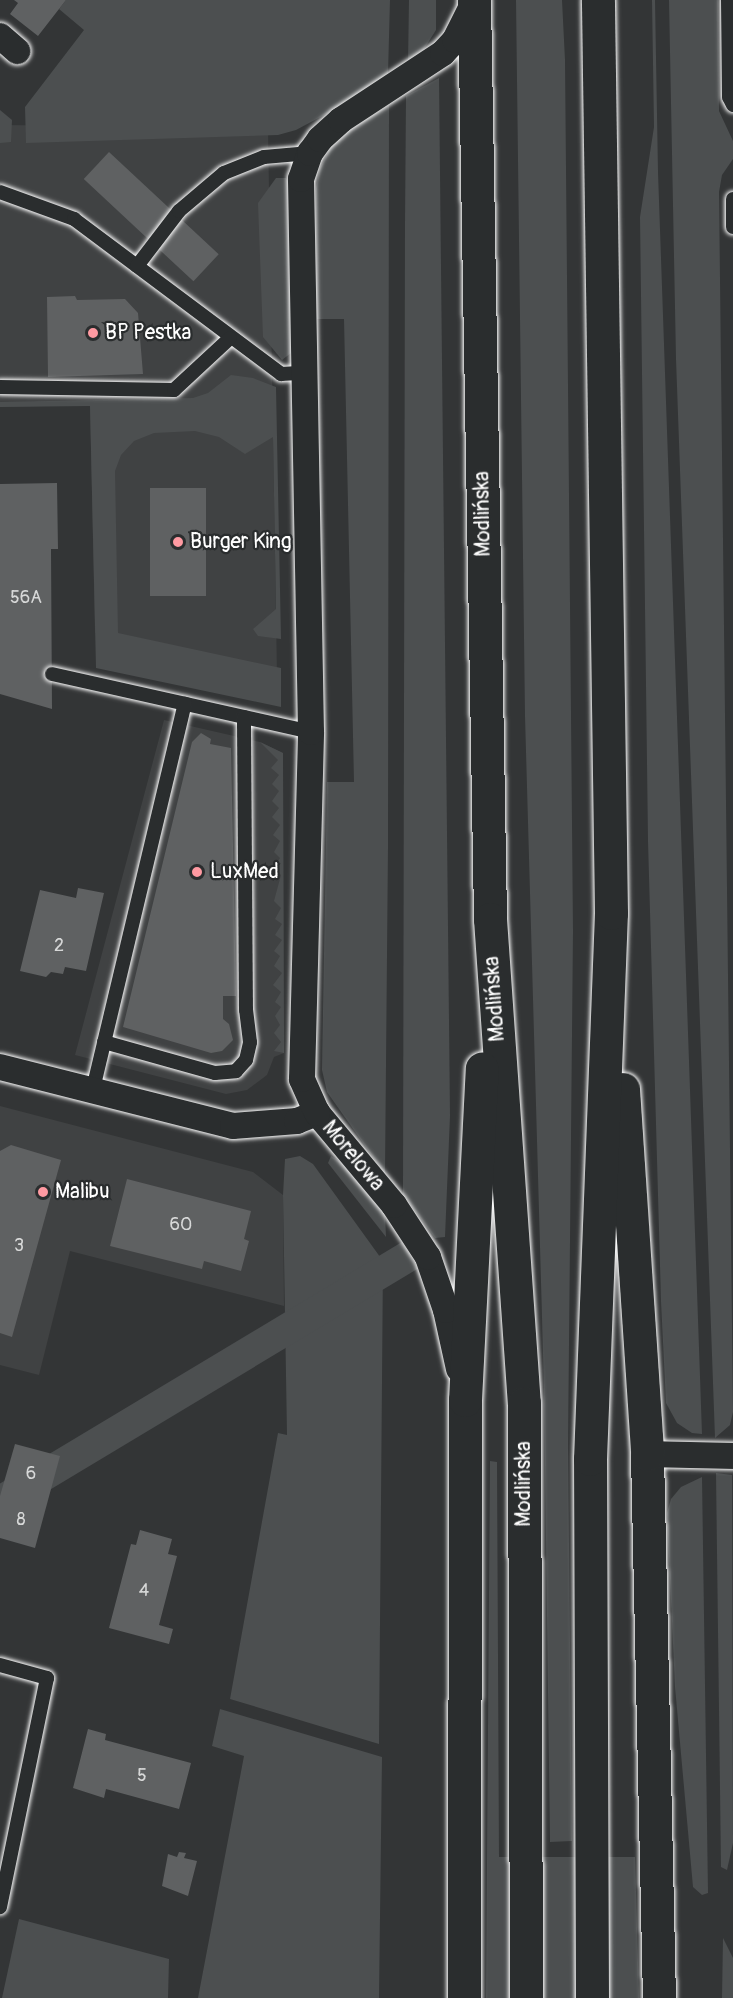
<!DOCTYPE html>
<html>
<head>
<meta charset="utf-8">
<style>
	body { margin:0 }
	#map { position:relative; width:733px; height:1998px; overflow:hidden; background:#333536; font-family:Pangolin,sans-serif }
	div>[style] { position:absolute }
	.built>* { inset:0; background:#404243 }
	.green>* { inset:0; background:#4c4f50; transform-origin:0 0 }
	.building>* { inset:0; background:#5f6162; transform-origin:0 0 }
	.roads { filter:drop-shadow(0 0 2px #fff) drop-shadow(0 0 2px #fff) }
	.service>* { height:14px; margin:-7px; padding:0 7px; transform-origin:7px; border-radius:7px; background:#2a2d2e }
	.minor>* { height:26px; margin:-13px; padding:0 13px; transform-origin:13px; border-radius:13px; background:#2a2d2e }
	.secondary>* { height:33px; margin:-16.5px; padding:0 16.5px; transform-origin:16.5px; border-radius:16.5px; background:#2a2d2e }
	.primary>* { height:33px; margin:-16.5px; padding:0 16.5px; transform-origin:16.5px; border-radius:16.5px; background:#2a2d2e }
	.dots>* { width:16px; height:16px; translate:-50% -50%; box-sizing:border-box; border:3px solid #2a2d2e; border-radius:50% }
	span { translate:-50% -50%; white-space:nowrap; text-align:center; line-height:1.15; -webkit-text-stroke:4.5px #2a2d2e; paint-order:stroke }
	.number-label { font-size:18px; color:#d7d8d8 }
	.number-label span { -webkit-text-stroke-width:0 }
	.poi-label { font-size:21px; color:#fff }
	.left { translate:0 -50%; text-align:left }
	.street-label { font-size:21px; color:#fff }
</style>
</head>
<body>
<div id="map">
	<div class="built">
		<div style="clip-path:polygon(0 125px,268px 128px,277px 675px,95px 633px,90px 405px,0 407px)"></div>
		<div style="clip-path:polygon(164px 720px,260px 742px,283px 753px,284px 1053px,274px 1057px,267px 1075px,247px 1090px,226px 1094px,75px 1055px)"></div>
		<div style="clip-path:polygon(0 1106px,253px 1172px,283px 1195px,284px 1306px,70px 1251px,39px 1375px,0 1365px)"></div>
	</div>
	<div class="green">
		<div style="clip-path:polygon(66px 0,390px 0,388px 74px,326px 114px,296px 130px,278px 135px,26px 143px,25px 107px,84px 30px,59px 9px)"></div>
		<div style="clip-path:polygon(409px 0,436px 0,436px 30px,424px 49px,408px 63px)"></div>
		<div style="clip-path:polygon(516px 0,562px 0,565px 60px,573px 931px,568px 1447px,572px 1841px,550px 1842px,544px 1388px,525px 716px)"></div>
		<div style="clip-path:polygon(652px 0,655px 0,658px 172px,702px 1434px,692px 1433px,677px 1423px,666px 1403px,661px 1301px,648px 841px,640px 217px,654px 127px)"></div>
		<div style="clip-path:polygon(669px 0,718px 0,719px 111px,733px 141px,733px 159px,722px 175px,719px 192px,733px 1412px,730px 1425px,715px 1438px,676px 359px)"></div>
		<div style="clip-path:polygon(439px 78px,450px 1116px,445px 1237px,435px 1238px,403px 1194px,405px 225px,406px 96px)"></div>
		<div style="clip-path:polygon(389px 105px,388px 846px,385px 1174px,327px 1092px,322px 1070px,327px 782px,354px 782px,344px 319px,317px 319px,316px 188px,320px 168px,331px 147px,343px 134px)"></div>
		<div style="clip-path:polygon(0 110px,12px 120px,11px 142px,0 143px)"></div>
		<div style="clip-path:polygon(276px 178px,286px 178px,289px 184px,291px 353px,282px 360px,263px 337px,258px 203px)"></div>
		<div style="clip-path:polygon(231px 375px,253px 378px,276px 387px,281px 639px,258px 636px,253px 629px,276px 609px,273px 437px,245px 454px,219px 437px,195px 431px,154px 433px,134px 441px,121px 455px,115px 471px,118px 633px,281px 668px,281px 707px,96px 668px,90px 406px,0 407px,0 402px,193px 398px,208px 393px)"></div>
		<div style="clip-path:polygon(260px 742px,283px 753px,284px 1053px,274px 1051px,281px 1042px,274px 1033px,280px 1025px,275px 1016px,281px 1007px,275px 1002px,281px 992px,273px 985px,282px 973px,274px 966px,280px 956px,274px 951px,282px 940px,275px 935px,282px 924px,275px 919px,281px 908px,274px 901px,281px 875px,274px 868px,280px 858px,274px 852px,280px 841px,273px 835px,280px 825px,272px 817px,279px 808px,272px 801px,279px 791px,272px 784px,279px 775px,271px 768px,278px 760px)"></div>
		<div style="clip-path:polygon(300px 1156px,313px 1164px,383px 1261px,379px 1744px,230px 1699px,278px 1433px,287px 1435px,283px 1195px,285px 1159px)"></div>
		<div style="clip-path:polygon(331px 1156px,350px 1168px,385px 1214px,386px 1237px,328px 1163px)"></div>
		<div style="left:402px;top:1242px;width:31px;height:756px;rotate:59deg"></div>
		<div style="clip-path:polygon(490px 1461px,497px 1462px,499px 1857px,635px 1857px,639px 1998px,486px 1998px)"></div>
		<div style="clip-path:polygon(716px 1473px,732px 1475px,733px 1843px,727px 1870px,721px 1867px)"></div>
		<div style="clip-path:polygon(702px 1477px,708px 1893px,702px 1895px,693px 1887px,675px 1687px,667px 1513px,671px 1499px,681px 1487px)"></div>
		<div style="clip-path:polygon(220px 1709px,382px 1757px,379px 1998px,198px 1998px,244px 1756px,212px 1746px)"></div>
		<div style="clip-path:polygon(19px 1919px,169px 1959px,168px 1998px,2px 1998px)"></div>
		<div style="clip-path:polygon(723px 1938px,733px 1958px,733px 1998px,722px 1998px)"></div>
	</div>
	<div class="building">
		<div style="clip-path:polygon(14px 0,66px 0,38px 36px,10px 14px,18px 3px)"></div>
		<div style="left:109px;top:152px;width:150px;height:37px;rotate:43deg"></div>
		<div style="clip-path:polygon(75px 296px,77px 300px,125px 299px,138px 313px,143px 374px,48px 377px,47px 297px)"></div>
		<div style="clip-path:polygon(57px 483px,58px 549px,51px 549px,52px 709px,0 694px,0 484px)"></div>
		<div style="left:150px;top:488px;width:56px;height:108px"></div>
		<div style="clip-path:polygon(201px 733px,211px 739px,210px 744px,231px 748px,236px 996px,223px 996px,223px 1019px,229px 1024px,233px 1040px,222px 1051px,211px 1053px,123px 1027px,192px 742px)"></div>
		<div style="clip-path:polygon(78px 888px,104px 893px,86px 971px,65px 967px,63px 974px,51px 972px,46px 977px,20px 971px,40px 890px,76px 898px)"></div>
		<div style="clip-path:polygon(11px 1145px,61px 1160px,12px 1337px,0 1333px,0 1151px)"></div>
		<div style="clip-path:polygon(127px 1179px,251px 1211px,244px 1239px,249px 1241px,241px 1271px,204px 1261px,202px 1269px,110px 1246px)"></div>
		<div style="clip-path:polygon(15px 1444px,60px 1456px,35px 1548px,0 1538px,0 1496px)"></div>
		<div style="clip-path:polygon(140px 1530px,172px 1539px,168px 1554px,177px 1556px,159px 1625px,173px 1629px,169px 1644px,109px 1628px,131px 1544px,136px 1545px)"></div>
		<div style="clip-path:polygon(88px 1729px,106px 1734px,105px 1740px,191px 1763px,179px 1809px,106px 1789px,104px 1798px,73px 1788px)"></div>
		<div style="clip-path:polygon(179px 1852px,186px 1853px,184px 1858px,197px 1861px,188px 1896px,162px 1886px,168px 1854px,177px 1857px)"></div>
	</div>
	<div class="roads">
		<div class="service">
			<div style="left:728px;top:0;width:97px;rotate:89.4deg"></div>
			<div style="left:729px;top:97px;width:9px;rotate:63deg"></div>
			<div style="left:0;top:192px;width:79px;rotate:20deg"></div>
			<div style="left:74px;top:219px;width:259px;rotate:36.8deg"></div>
			<div style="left:281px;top:374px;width:22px;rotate:-3deg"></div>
			<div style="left:733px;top:199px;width:28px;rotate:90deg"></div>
			<div style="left:137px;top:266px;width:69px;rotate:-52.6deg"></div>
			<div style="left:179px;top:211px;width:59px;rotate:-40.2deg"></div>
			<div style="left:224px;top:173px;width:43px;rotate:-21.8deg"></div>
			<div style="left:264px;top:157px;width:46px;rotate:-5deg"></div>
			<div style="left:0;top:387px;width:174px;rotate:1deg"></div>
			<div style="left:174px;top:390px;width:76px;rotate:-42.9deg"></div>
			<div style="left:52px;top:674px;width:265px;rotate:12.6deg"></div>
			<div style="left:104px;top:1042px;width:115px;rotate:15.6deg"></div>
			<div style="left:215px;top:1073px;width:21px;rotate:-5deg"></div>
			<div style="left:236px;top:1071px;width:15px;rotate:-48deg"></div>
			<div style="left:246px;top:1060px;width:18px;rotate:-77deg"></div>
			<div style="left:250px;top:1042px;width:32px;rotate:-97deg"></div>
			<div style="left:246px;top:1010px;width:293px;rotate:-90.4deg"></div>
			<div style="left:93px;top:1089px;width:396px;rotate:-76.6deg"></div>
			<div style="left:0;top:1665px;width:49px;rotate:15.5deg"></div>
			<div style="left:47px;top:1678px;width:234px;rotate:101.6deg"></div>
		</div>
		<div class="minor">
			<div style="left:0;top:36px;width:23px;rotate:41deg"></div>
			<div style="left:0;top:1067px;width:240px;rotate:14.2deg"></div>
			<div style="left:233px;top:1126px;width:64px;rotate:-4.5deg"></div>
			<div style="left:297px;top:1121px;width:22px;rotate:-22deg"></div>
			<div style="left:459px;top:1369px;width:60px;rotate:-102.4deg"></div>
			<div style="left:446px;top:1310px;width:56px;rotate:-108.8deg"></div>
			<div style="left:428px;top:1257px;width:62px;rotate:-123.2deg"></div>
			<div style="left:394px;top:1205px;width:120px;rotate:-129.9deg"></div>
			<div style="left:317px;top:1113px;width:37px;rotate:-114deg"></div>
			<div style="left:302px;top:1079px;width:347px;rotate:-88.5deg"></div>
			<div style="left:311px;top:732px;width:553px;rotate:-91.04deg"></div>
			<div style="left:301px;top:179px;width:28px;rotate:-71deg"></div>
			<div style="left:310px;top:153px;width:17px;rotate:-54deg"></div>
			<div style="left:320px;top:139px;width:28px;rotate:-42deg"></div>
			<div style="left:341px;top:120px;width:122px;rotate:-33.3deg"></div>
			<div style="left:443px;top:53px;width:18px;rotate:-47deg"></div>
			<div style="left:455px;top:40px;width:40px;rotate:-63.4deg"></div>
			<div style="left:647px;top:1454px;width:86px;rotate:1.3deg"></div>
		</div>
		<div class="secondary">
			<div style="left:647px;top:1454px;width:544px;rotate:88.74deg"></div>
			<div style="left:464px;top:1998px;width:598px;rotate:-89.9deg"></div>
		</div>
		<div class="primary">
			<div style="left:474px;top:0;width:919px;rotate:89deg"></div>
			<div style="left:490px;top:919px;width:485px;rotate:86deg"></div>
			<div style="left:524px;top:1403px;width:595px;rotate:89.81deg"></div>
			<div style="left:623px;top:1089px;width:366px;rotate:86.2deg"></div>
			<div style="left:465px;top:1400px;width:332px;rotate:-87.1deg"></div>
			<div style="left:592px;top:1998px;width:539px;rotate:-90.21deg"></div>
			<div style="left:590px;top:1459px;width:546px;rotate:-87.8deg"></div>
			<div style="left:611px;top:913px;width:913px;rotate:-90.82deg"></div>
		</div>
	</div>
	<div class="dots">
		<div style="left:93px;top:333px;background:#ff9aa2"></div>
		<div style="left:178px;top:542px;background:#ff9aa2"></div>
		<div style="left:197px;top:872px;background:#ff9aa2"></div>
		<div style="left:43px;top:1192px;background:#ff9aa2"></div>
	</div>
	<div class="number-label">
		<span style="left:26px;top:598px">56A</span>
		<span style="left:59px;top:946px">2</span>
		<span style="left:181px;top:1225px">60</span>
		<span style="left:19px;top:1246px">3</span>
		<span style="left:31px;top:1474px">6</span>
		<span style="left:21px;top:1520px">8</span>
		<span style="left:144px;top:1591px">4</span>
		<span style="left:142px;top:1776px">5</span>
	</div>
	<div class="poi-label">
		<span class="left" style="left:105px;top:333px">BP Pestka</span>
		<span class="left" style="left:190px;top:542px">Burger King</span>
		<span class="left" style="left:210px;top:872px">LuxMed</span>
		<span class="left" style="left:55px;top:1192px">Malibu</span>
	</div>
	<div class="street-label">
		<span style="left:483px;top:514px;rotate:-91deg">Modlińska</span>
		<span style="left:495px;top:999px;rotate:-94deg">Modlińska</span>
		<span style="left:353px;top:1156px;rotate:50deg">Morelowa</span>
		<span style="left:524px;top:1484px;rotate:-90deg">Modlińska</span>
	</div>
</div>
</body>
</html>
